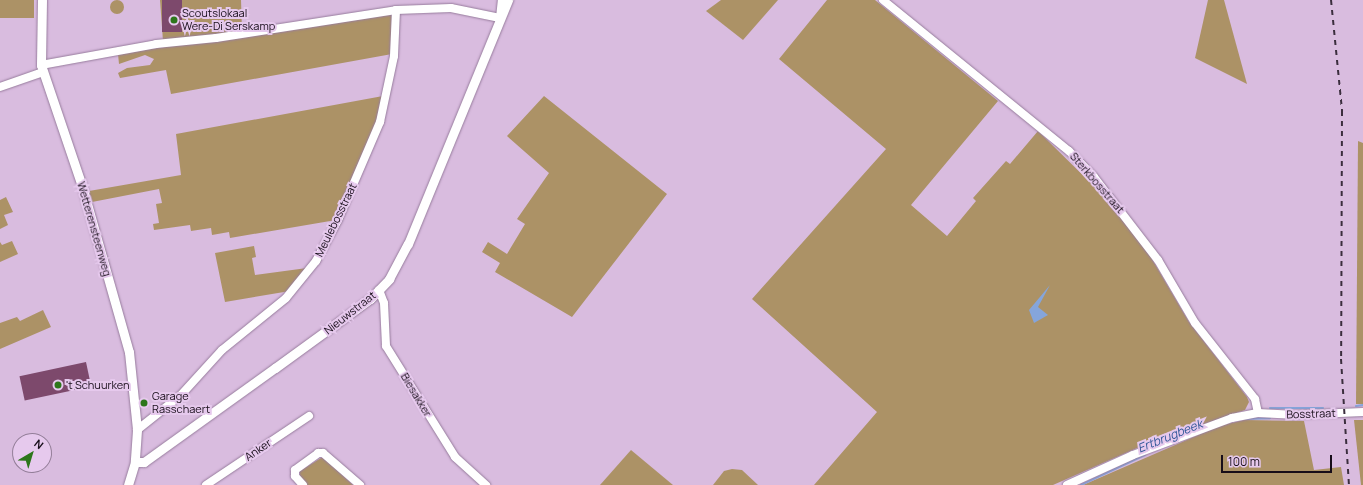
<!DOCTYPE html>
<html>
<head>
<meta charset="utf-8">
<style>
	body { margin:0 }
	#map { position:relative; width:1363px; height:485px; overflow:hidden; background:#d9bcdf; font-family:Manrope,sans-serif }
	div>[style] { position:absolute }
	.green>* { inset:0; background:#ac9266; transform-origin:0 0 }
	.round { border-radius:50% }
	.water>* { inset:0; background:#85a5db }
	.stream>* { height:2px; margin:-1px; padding:0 1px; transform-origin:1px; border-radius:1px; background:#85a5db }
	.building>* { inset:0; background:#7d496c; transform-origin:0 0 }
	.roads { filter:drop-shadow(0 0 1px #977c9d) drop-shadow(0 0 1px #977c9d) }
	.minor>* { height:8px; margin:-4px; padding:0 4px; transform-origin:4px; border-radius:4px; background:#fff }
	.tertiary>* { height:9px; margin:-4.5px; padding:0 4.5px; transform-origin:4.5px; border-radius:4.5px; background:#fff }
	.rail>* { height:2px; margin-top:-1px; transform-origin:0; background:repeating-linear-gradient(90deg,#3b2e3e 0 5px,transparent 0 10px) }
	.dots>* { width:11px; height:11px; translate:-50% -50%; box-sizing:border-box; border:2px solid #e6c9ed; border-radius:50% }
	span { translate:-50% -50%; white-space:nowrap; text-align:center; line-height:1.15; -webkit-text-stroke:4px #e6c9ed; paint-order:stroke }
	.poi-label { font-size:11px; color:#170d19 }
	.left { translate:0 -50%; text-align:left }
	.street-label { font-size:11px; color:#170d19 }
	.water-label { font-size:12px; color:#2e5597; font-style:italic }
	.north { position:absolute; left:12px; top:433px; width:40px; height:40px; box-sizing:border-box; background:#e6c9ed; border:1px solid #937e98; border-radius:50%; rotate:38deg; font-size:11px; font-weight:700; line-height:16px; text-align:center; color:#170d19 }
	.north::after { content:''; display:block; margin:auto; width:14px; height:18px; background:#2d761b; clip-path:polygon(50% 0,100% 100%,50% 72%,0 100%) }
	.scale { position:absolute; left:1221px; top:455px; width:111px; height:18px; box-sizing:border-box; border:2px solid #170d19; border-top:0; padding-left:5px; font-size:12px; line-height:14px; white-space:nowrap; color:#170d19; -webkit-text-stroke:3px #e6c9ed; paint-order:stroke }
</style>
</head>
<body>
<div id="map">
	<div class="green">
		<div style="left:0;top:0;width:34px;height:18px"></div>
		<div style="clip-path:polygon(160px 0,241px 0,242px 32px,163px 41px)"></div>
		<div style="clip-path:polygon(721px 0,778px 0,743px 40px,706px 11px)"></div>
		<div style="clip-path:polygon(827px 0,875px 0,998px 101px,911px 205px,947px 236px,976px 201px,973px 198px,1006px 161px,1010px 164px,1038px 131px,1108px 200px,1149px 254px,1189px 322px,1247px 397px,1249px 402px,1245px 410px,1153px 441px,1053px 485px,814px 485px,877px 412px,752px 299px,886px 149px,779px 59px)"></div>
		<div style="clip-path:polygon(1208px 0,1224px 0,1247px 84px,1195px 58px)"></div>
		<div class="round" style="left:110px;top:0;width:14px;height:14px"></div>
		<div style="clip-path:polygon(392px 13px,392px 54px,171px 94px,166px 70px,120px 78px,118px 73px,127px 68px,150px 65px,154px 59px,145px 55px,119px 64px,118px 54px)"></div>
		<div style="clip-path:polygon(383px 96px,377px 124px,336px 220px,230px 238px,229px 232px,212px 235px,211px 228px,191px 231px,190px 225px,154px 230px,153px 224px,159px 223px,156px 204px,162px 203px,159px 189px,92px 202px,89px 191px,181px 175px,176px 134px)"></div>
		<div style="clip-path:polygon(544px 96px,667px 194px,572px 317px,495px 272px,500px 263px,482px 252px,488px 242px,507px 254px,525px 224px,517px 219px,549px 173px,507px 136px)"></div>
		<div style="clip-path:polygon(1358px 141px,1363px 143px,1363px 404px,1356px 404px)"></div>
		<div style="clip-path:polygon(6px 197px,13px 212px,4px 215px,8px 225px,0 229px,0 200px)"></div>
		<div style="clip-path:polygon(12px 241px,18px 254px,0 262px,0 242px,2px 245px)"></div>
		<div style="clip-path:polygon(254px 246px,256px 257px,252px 258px,255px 275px,307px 268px,290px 291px,225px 302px,215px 253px)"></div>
		<div style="clip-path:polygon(43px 310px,51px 327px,0 349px,0 323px,17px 317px,20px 321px)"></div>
		<div style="clip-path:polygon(1244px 420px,1304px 421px,1314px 470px,1341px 467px,1344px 485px,1083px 485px,1219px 426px)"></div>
		<div style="clip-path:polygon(1354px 420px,1363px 420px,1363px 485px,1361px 485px)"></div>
		<div style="clip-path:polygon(631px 450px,673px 485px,600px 485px)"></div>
		<div style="clip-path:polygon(321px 458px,324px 458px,353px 485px,307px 485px,300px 477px,300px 471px)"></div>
		<div style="clip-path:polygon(732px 469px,742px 470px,758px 485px,713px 485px,724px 471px)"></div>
	</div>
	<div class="water">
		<div style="clip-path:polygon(1050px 285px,1038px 307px,1048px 315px,1034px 323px,1029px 310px)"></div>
	</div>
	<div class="stream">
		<div style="left:1356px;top:406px;width:7px;rotate:-8deg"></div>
		<div style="left:1270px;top:408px;width:53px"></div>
		<div style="left:1245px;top:419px;width:25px;rotate:-2deg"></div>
		<div style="left:1081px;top:485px;width:71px;rotate:-25.1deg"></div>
	</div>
	<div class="building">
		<div style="left:162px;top:0;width:20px;height:32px"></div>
		<div style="left:86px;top:362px;width:25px;height:68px;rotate:78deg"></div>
	</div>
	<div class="roads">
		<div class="minor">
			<div style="left:883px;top:0;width:240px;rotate:39.1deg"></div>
			<div style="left:1069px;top:151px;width:36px;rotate:46deg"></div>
			<div style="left:1094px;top:177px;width:105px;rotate:52.4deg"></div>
			<div style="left:1158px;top:260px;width:73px;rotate:59.6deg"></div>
			<div style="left:1195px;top:323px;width:97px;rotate:51.7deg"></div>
			<div style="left:1255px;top:399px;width:14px;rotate:78deg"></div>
			<div style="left:41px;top:65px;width:117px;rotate:-10.3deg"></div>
			<div style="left:156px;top:44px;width:60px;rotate:-5.7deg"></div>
			<div style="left:216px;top:38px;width:182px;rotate:-8.8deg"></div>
			<div style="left:396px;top:10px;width:55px;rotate:-2.1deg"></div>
			<div style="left:451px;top:8px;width:50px;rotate:11.5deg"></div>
			<div style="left:500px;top:18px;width:18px;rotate:-84deg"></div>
			<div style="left:0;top:87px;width:46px;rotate:-19.2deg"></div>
			<div style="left:379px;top:290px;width:14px;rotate:69deg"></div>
			<div style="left:384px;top:303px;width:43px;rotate:87.3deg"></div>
			<div style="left:386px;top:346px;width:131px;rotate:58.1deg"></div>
			<div style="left:455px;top:457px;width:42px;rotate:42.1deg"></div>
			<div style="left:137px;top:430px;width:56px;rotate:-38.5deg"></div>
			<div style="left:181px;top:395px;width:61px;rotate:-47.7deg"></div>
			<div style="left:222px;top:350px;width:82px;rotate:-39.1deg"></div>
			<div style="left:286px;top:298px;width:48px;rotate:-51deg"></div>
			<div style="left:316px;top:261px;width:47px;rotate:-61.8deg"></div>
			<div style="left:338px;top:220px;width:107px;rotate:-66.8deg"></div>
			<div style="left:380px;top:122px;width:67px;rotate:-78deg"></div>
			<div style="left:394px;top:56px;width:46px;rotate:-87.5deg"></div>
			<div style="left:206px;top:485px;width:124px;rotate:-33.8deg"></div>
			<div style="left:303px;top:485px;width:12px;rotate:-132deg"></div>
			<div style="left:295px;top:476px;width:6px;rotate:-90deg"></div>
			<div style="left:295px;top:470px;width:29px;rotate:-36deg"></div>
			<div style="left:318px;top:453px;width:5px"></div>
			<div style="left:323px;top:453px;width:49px;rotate:40.9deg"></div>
			<div style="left:1067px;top:485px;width:72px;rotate:-24.4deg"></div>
			<div style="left:1133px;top:455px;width:106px;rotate:-20.5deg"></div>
			<div style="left:1232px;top:418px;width:26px;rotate:-11deg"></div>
			<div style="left:1258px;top:413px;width:34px;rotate:3deg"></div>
			<div style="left:1292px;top:415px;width:71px;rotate:-2.4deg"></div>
		</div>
		<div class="tertiary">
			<div style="left:42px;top:0;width:65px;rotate:90.9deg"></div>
			<div style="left:41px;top:65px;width:128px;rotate:71.3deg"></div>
			<div style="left:82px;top:186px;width:173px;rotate:74.2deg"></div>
			<div style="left:129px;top:352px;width:78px;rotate:84.1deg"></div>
			<div style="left:137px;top:430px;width:32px;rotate:94deg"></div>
			<div style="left:135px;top:462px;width:24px;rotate:107deg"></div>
			<div style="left:135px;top:462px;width:9px"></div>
			<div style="left:144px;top:462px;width:161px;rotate:-35.7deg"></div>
			<div style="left:275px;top:368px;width:117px;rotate:-36deg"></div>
			<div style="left:370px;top:299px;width:28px;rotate:-46deg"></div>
			<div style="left:389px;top:279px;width:40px;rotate:-62deg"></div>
			<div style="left:408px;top:244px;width:264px;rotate:-67.7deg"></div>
		</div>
	</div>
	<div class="rail">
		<div style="left:1331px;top:0;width:112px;rotate:84.3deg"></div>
		<div style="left:1342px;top:111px;width:248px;rotate:90.2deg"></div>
		<div style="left:1341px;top:359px;width:126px;rotate:86.4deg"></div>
	</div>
	<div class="dots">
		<div style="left:174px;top:20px;background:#2d761b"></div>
		<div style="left:58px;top:385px;background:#2d761b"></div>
		<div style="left:144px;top:403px;background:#2d761b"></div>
	</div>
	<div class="poi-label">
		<span class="left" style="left:182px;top:20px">Scoutslokaal<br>Were-Di Serskamp</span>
		<span class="left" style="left:66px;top:385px">'t Schuurken</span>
		<span class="left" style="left:152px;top:403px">Garage<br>Rasschaert</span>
	</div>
	<div class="street-label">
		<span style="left:1097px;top:183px;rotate:49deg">Sterkbosstraat</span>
		<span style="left:336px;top:220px;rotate:-64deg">Meulebosstraat</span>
		<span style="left:94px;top:229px;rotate:74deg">Wetterensteenweg</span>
		<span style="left:350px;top:313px;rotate:-38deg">Nieuwstraat</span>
		<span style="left:416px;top:395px;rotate:59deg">Biesakker</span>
		<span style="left:1311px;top:414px;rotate:-2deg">Bosstraat</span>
		<span style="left:258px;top:450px;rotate:-34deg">Anker</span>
	</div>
	<div class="water-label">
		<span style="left:1170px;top:436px;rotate:-22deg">Ertbrugbeek</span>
	</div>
	<div class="north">N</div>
	<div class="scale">100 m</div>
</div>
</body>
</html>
